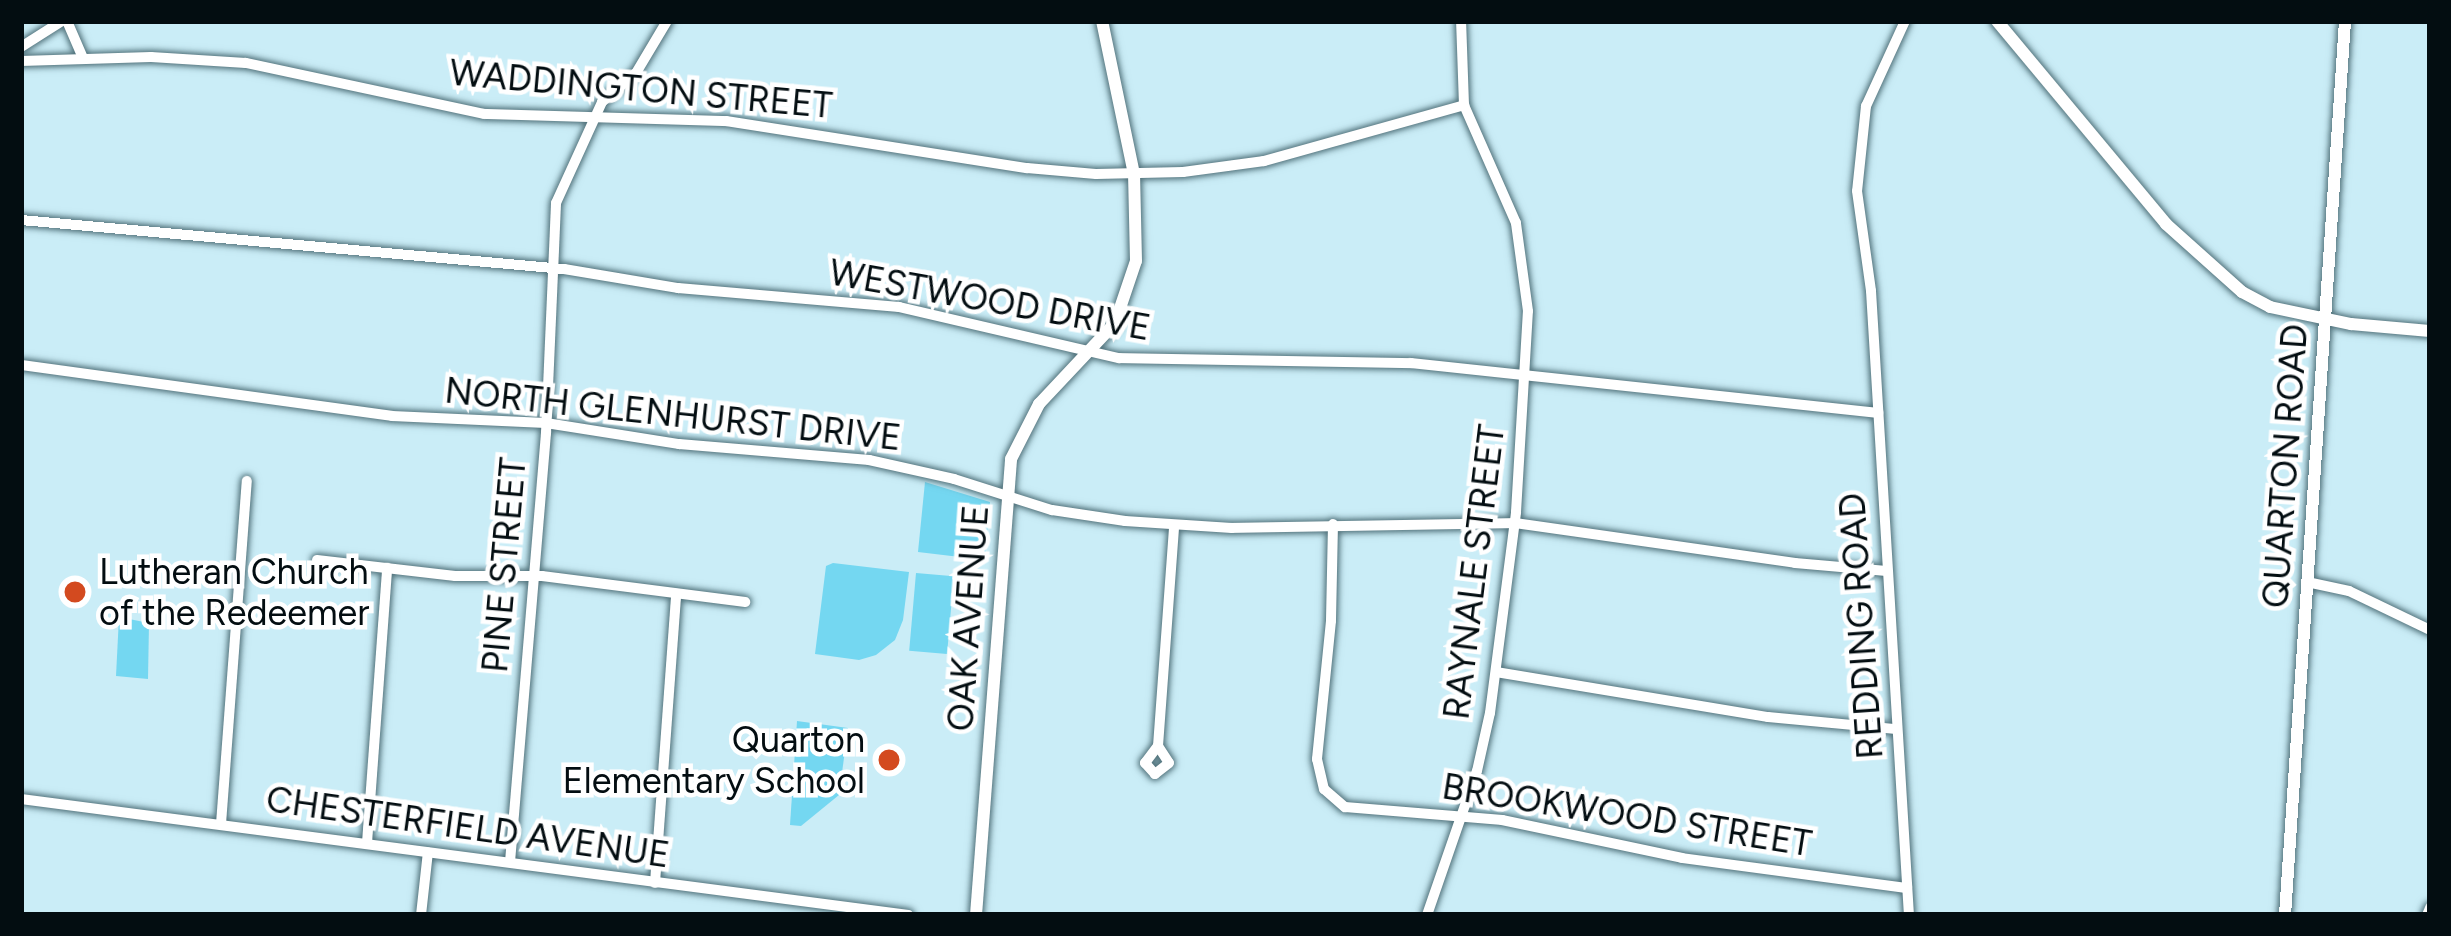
<!DOCTYPE html>
<html>
<head>
<meta charset="utf-8">
<style>
	body { margin:0 }
	#map { position:relative; width:2451px; height:936px; overflow:hidden; background:#caedf7; font-family:Figtree,sans-serif }
	div>[style] { position:absolute }
	.green>* { inset:0; background:#74d7f1; transform-origin:0 0 }
	.roads { filter:drop-shadow(0 0 3px #51727b) drop-shadow(0 0 3px #51727b) }
	.minor>* { height:10px; margin:-5px; padding:0 5px; transform-origin:5px; border-radius:5px; background:#fff }
	.tertiary>* { height:12px; margin:-6px; padding:0 6px; transform-origin:6px; border-radius:6px; background:#fff }
	.dots>* { width:33px; height:33px; translate:-50% -50%; box-sizing:border-box; border:6px solid #fff; border-radius:50% }
	span { translate:-50% -50%; white-space:nowrap; text-align:center; line-height:1.15; -webkit-text-stroke:9px #fff; paint-order:stroke }
	.street-label { font-size:36px; color:#030d11 }
	.poi-label { font-size:36px; color:#030d11 }
	.left { translate:0 -50%; text-align:left }
	.right { translate:-100% -50%; text-align:right }
	.frame { position:absolute; inset:0; border:24px solid #030d11; pointer-events:none }
</style>
</head>
<body>
<div id="map">
	<div class="green">
		<div style="clip-path:polygon(925px 482px,990px 502px,985px 560px,918px 552px)"></div>
		<div style="clip-path:polygon(833px 563px,909px 572px,903px 620px,895px 640px,876px 655px,859px 660px,815px 654px,826px 566px)"></div>
		<div style="left:916px;top:573px;width:38px;height:78px;rotate:5deg"></div>
		<div style="clip-path:polygon(119px 617px,149px 623px,148px 679px,116px 676px)"></div>
		<div style="clip-path:polygon(797px 721px,848px 728px,839px 795px,801px 826px,790px 825px)"></div>
	</div>
	<div class="roads">
		<div class="minor">
			<div style="left:67px;top:21px;width:40px;rotate:66.6deg"></div>
			<div style="left:1905px;top:21px;width:94px;rotate:114.6deg"></div>
			<div style="left:1866px;top:106px;width:85px;rotate:96deg"></div>
			<div style="left:1857px;top:191px;width:101px;rotate:82deg"></div>
			<div style="left:1871px;top:291px;width:625px;rotate:86.52deg"></div>
			<div style="left:21px;top:47px;width:49px;rotate:-32.4deg"></div>
			<div style="left:21px;top:61px;width:130px;rotate:-1.8deg"></div>
			<div style="left:151px;top:57px;width:95px;rotate:3.6deg"></div>
			<div style="left:246px;top:63px;width:243px;rotate:12.1deg"></div>
			<div style="left:484px;top:114px;width:242px;rotate:1.7deg"></div>
			<div style="left:726px;top:121px;width:305px;rotate:8.9deg"></div>
			<div style="left:1027px;top:168px;width:69px;rotate:5deg"></div>
			<div style="left:1096px;top:174px;width:87px;rotate:-1.3deg"></div>
			<div style="left:1183px;top:172px;width:82px;rotate:-7.7deg"></div>
			<div style="left:1264px;top:161px;width:208px;rotate:-15.6deg"></div>
			<div style="left:21px;top:220px;width:545px;rotate:5.16deg"></div>
			<div style="left:564px;top:269px;width:116px;rotate:9.5deg"></div>
			<div style="left:678px;top:288px;width:222px;rotate:4.9deg"></div>
			<div style="left:899px;top:307px;width:226px;rotate:13.1deg"></div>
			<div style="left:1119px;top:358px;width:292px;rotate:1deg"></div>
			<div style="left:1411px;top:363px;width:470px;rotate:6.1deg"></div>
			<div style="left:21px;top:365px;width:374px;rotate:7.8deg"></div>
			<div style="left:392px;top:416px;width:154px;rotate:2.6deg"></div>
			<div style="left:546px;top:423px;width:135px;rotate:9deg"></div>
			<div style="left:679px;top:444px;width:191px;rotate:4.8deg"></div>
			<div style="left:869px;top:460px;width:87px;rotate:12.6deg"></div>
			<div style="left:954px;top:479px;width:103px;rotate:17.6deg"></div>
			<div style="left:1052px;top:510px;width:74px;rotate:8.6deg"></div>
			<div style="left:1125px;top:521px;width:107px;rotate:3.7deg"></div>
			<div style="left:1232px;top:528px;width:283px;rotate:-1deg"></div>
			<div style="left:1515px;top:523px;width:283px;rotate:8.1deg"></div>
			<div style="left:1795px;top:563px;width:92px;rotate:5deg"></div>
			<div style="left:1333px;top:524px;width:97px;rotate:91.2deg"></div>
			<div style="left:1331px;top:621px;width:139px;rotate:95.8deg"></div>
			<div style="left:1317px;top:759px;width:31px;rotate:77deg"></div>
			<div style="left:1324px;top:789px;width:28px;rotate:41deg"></div>
			<div style="left:1345px;top:807px;width:158px;rotate:4.7deg"></div>
			<div style="left:1502px;top:820px;width:184px;rotate:11.9deg"></div>
			<div style="left:1682px;top:858px;width:227px;rotate:7.6deg"></div>
			<div style="left:317px;top:560px;width:139px;rotate:6.6deg"></div>
			<div style="left:455px;top:576px;width:87px"></div>
			<div style="left:542px;top:576px;width:205px;rotate:7.3deg"></div>
			<div style="left:2307px;top:582px;width:43px;rotate:12.1deg"></div>
			<div style="left:2349px;top:591px;width:90px;rotate:25.7deg"></div>
			<div style="left:1496px;top:672px;width:276px;rotate:9.4deg"></div>
			<div style="left:1768px;top:717px;width:129px;rotate:5.4deg"></div>
			<div style="left:1158px;top:746px;width:20px;rotate:57deg"></div>
			<div style="left:1169px;top:763px;width:18px;rotate:142deg"></div>
			<div style="left:1155px;top:774px;width:15px;rotate:-132deg"></div>
			<div style="left:1145px;top:763px;width:21px;rotate:-53deg"></div>
			<div style="left:1158px;top:746px;width:221px;rotate:-85.8deg"></div>
			<div style="left:21px;top:799px;width:895px;rotate:7.45deg"></div>
			<div style="left:221px;top:824px;width:344px;rotate:-85.7deg"></div>
			<div style="left:367px;top:843px;width:276px;rotate:-85.8deg"></div>
			<div style="left:510px;top:862px;width:431px;rotate:-85.2deg"></div>
			<div style="left:546px;top:433px;width:230px;rotate:-87.5deg"></div>
			<div style="left:556px;top:203px;width:111px;rotate:-65.5deg"></div>
			<div style="left:602px;top:102px;width:45px;rotate:-40.5deg"></div>
			<div style="left:636px;top:73px;width:61px;rotate:-59.2deg"></div>
			<div style="left:655px;top:883px;width:290px;rotate:-85.8deg"></div>
			<div style="left:421px;top:915px;width:63px;rotate:-83.7deg"></div>
			<div style="left:1427px;top:915px;width:152px;rotate:-70.9deg"></div>
			<div style="left:1477px;top:771px;width:59px;rotate:-77.4deg"></div>
			<div style="left:1490px;top:713px;width:203px;rotate:-82.6deg"></div>
			<div style="left:1516px;top:512px;width:201px;rotate:-86.6deg"></div>
			<div style="left:1528px;top:311px;width:89px;rotate:-97.8deg"></div>
			<div style="left:1516px;top:223px;width:129px;rotate:-113.8deg"></div>
			<div style="left:1464px;top:105px;width:84px;rotate:-92deg"></div>
			<div style="left:2427px;top:915px;width:8px;rotate:-67deg"></div>
		</div>
		<div class="tertiary">
			<div style="left:1997px;top:21px;width:264px;rotate:50.2deg"></div>
			<div style="left:2166px;top:224px;width:102px;rotate:41.8deg"></div>
			<div style="left:2242px;top:292px;width:32px;rotate:28deg"></div>
			<div style="left:2270px;top:307px;width:83px;rotate:11.9deg"></div>
			<div style="left:2351px;top:324px;width:79px;rotate:5.1deg"></div>
			<div style="left:976px;top:915px;width:457px;rotate:-85.6deg"></div>
			<div style="left:1011px;top:459px;width:62px;rotate:-63deg"></div>
			<div style="left:1039px;top:404px;width:111px;rotate:-46.8deg"></div>
			<div style="left:1115px;top:323px;width:65px;rotate:-71.3deg"></div>
			<div style="left:1136px;top:261px;width:87px;rotate:-91.3deg"></div>
			<div style="left:1134px;top:174px;width:156px;rotate:-101.8deg"></div>
			<div style="left:2285px;top:915px;width:896px;rotate:-86.16deg"></div>
		</div>
	</div>
	<div class="dots">
		<div style="left:75px;top:592px;background:#d34a1f"></div>
		<div style="left:889px;top:760px;background:#d34a1f"></div>
	</div>
	<div class="street-label">
		<span style="left:641px;top:89px;rotate:5deg">WADDINGTON STREET</span>
		<span style="left:990px;top:300px;rotate:10deg">WESTWOOD DRIVE</span>
		<span style="left:673px;top:414px;rotate:6deg">NORTH GLENHURST DRIVE</span>
		<span style="left:2285px;top:466px;rotate:-86deg">QUARTON ROAD</span>
		<span style="left:504px;top:565px;rotate:-85deg">PINE STREET</span>
		<span style="left:1474px;top:572px;rotate:-83deg">RAYNALE STREET</span>
		<span style="left:968px;top:618px;rotate:-86deg">OAK AVENUE</span>
		<span style="left:1861px;top:626px;rotate:-94deg">REDDING ROAD</span>
		<span style="left:1627px;top:815px;rotate:9deg">BROOKWOOD STREET</span>
		<span style="left:468px;top:827px;rotate:8deg">CHESTERFIELD AVENUE</span>
	</div>
	<div class="poi-label">
		<span class="left" style="left:99px;top:592px">Lutheran Church<br>of the Redeemer</span>
		<span class="right" style="left:865px;top:760px">Quarton<br>Elementary School</span>
	</div>
	<div class="frame"></div>
</div>
</body>
</html>
